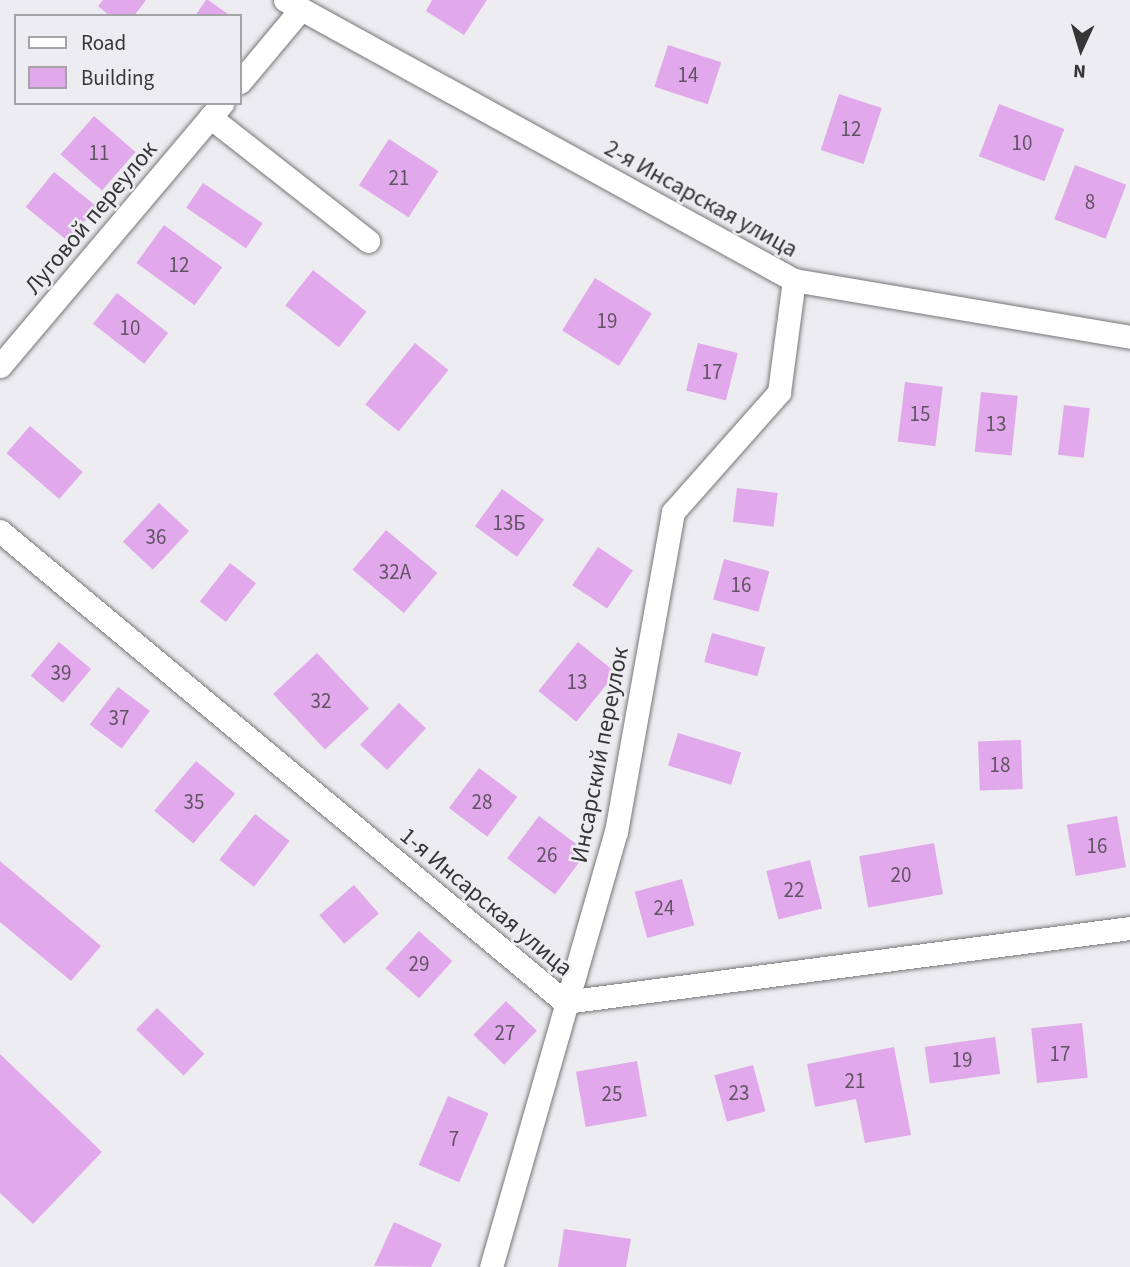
<!DOCTYPE html>
<html>
<head>
<meta charset="utf-8">
<style>
	body { margin:0 }
	#map { position:relative; width:1130px; height:1267px; overflow:hidden; background:#ededf1; font-family:"Source Sans 3",sans-serif }
	div>[style] { position:absolute }
	.building>* { inset:0; background:#e1a9eb; transform-origin:0 0 }
	.roads { filter:drop-shadow(0 0 2px #77777a) drop-shadow(0 0 2px #77777a) }
	.street>* { height:23px; margin:-11.5px; padding:0 11.5px; transform-origin:11.5px; border-radius:11.5px; background:#fff }
	span { translate:-50% -50%; white-space:nowrap; text-align:center; line-height:1.15; -webkit-text-stroke:5px #ededf1; paint-order:stroke }
	.number-label { font-size:21px; color:#615364 }
	.number-label span { -webkit-text-stroke-width:0 }
	.street-label { font-size:24px; color:#363637 }
	.legend { position:absolute; left:14px; top:14px; width:228px; height:91px; box-sizing:border-box; background:#ededf1; border:2px solid #a4a4a7; margin:0; padding:9px 12px; list-style:none; font-size:21px; color:#363637 }
	.legend li { display:flex; align-items:center; gap:14px; height:35px }
	.legend b { width:35px; border:2px solid #a4a4a7 }
	.north { position:absolute; left:1046px; top:14px; width:70px; height:70px; -webkit-text-stroke:5px #ededf1; paint-order:stroke; rotate:184deg; font-size:19px; font-weight:700; line-height:28px; text-align:center; color:#363637 }
	.north::after { content:''; display:block; margin:auto; width:24px; height:32px; background:#363637; clip-path:polygon(50% 0,100% 100%,50% 72%,0 100%) }
</style>
</head>
<body>
<div id="map">
	<div class="building">
		<div style="clip-path:polygon(103px 0,146px 0,134px 16px,110px 16px,98px 6px)"></div>
		<div style="clip-path:polygon(206px 0,208px 0,231px 16px,195px 16px)"></div>
		<div style="clip-path:polygon(432px 0,487px 0,464px 35px,426px 11px)"></div>
		<div style="left:668px;top:45px;width:56px;height:44px;rotate:18deg"></div>
		<div style="left:839px;top:94px;width:45px;height:59px;rotate:18deg"></div>
		<div style="left:999px;top:104px;width:70px;height:56px;rotate:21deg"></div>
		<div style="left:94px;top:116px;width:55px;height:51px;rotate:41deg"></div>
		<div style="left:389px;top:139px;width:59px;height:55px;rotate:33deg"></div>
		<div style="left:1075px;top:165px;width:55px;height:58px;rotate:21deg"></div>
		<div style="left:54px;top:172px;width:55px;height:45px;rotate:39deg"></div>
		<div style="left:203px;top:183px;width:72px;height:30px;rotate:34deg"></div>
		<div style="left:164px;top:225px;width:72px;height:47px;rotate:36deg"></div>
		<div style="left:313px;top:270px;width:68px;height:45px;rotate:38deg"></div>
		<div style="left:595px;top:278px;width:67px;height:62px;rotate:32deg"></div>
		<div style="left:117px;top:293px;width:65px;height:39px;rotate:38deg"></div>
		<div style="left:415px;top:343px;width:43px;height:79px;rotate:39deg"></div>
		<div style="left:698px;top:343px;width:41px;height:49px;rotate:14deg"></div>
		<div style="left:905px;top:382px;width:38px;height:60px;rotate:7deg"></div>
		<div style="left:981px;top:392px;width:37px;height:60px;rotate:6deg"></div>
		<div style="left:1064px;top:405px;width:26px;height:50px;rotate:7deg"></div>
		<div style="left:30px;top:426px;width:70px;height:36px;rotate:41deg"></div>
		<div style="left:737px;top:488px;width:41px;height:34px;rotate:7deg"></div>
		<div style="left:502px;top:489px;width:52px;height:46px;rotate:36deg"></div>
		<div style="left:159px;top:503px;width:41px;height:53px;rotate:43deg"></div>
		<div style="left:386px;top:530px;width:67px;height:52px;rotate:40deg"></div>
		<div style="left:598px;top:547px;width:42px;height:46px;rotate:34deg"></div>
		<div style="left:724px;top:559px;width:47px;height:42px;rotate:15deg"></div>
		<div style="left:230px;top:563px;width:33px;height:49px;rotate:38deg"></div>
		<div style="left:712px;top:633px;width:55px;height:30px;rotate:15deg"></div>
		<div style="left:59px;top:642px;width:42px;height:44px;rotate:40deg"></div>
		<div style="left:578px;top:642px;width:49px;height:63px;rotate:39deg"></div>
		<div style="left:317px;top:653px;width:76px;height:60px;rotate:47deg"></div>
		<div style="left:118px;top:687px;width:40px;height:47px;rotate:37deg"></div>
		<div style="left:399px;top:703px;width:37px;height:57px;rotate:43deg"></div>
		<div style="left:678px;top:733px;width:66px;height:34px;rotate:17deg"></div>
		<div style="left:1021px;top:740px;width:49px;height:43px;rotate:88deg"></div>
		<div style="left:196px;top:761px;width:51px;height:65px;rotate:40deg"></div>
		<div style="left:479px;top:768px;width:48px;height:50px;rotate:37deg"></div>
		<div style="left:255px;top:814px;width:44px;height:58px;rotate:38deg"></div>
		<div style="left:539px;top:816px;width:60px;height:53px;rotate:37deg"></div>
		<div style="left:1117px;top:816px;width:52px;height:51px;rotate:80deg"></div>
		<div style="left:934px;top:843px;width:52px;height:76px;rotate:80deg"></div>
		<div style="left:810px;top:860px;width:50px;height:45px;rotate:76deg"></div>
		<div style="clip-path:polygon(0 861px,101px 946px,71px 981px,0 922px)"></div>
		<div style="left:682px;top:879px;width:48px;height:49px;rotate:75deg"></div>
		<div style="left:354px;top:885px;width:38px;height:46px;rotate:49deg"></div>
		<div style="left:419px;top:931px;width:45px;height:50px;rotate:42deg"></div>
		<div style="left:506px;top:1001px;width:43px;height:47px;rotate:44deg"></div>
		<div style="left:157px;top:1008px;width:66px;height:30px;rotate:44deg"></div>
		<div style="left:1082px;top:1023px;width:55px;height:51px;rotate:84deg"></div>
		<div style="left:995px;top:1037px;width:37px;height:71px;rotate:82deg"></div>
		<div style="clip-path:polygon(894px 1047px,911px 1135px,865px 1143px,856px 1099px,815px 1107px,807px 1064px)"></div>
		<div style="clip-path:polygon(0 1054px,102px 1152px,33px 1224px,0 1193px)"></div>
		<div style="left:637px;top:1061px;width:56px;height:62px;rotate:80deg"></div>
		<div style="left:753px;top:1065px;width:48px;height:40px;rotate:75deg"></div>
		<div style="left:448px;top:1096px;width:44px;height:75px;rotate:23deg"></div>
		<div style="clip-path:polygon(394px 1222px,442px 1244px,431px 1267px,374px 1266px)"></div>
		<div style="clip-path:polygon(564px 1229px,631px 1239px,626px 1267px,558px 1267px)"></div>
	</div>
	<div class="roads">
		<div class="street">
			<div style="left:285px;top:0;width:581px;rotate:28.82deg"></div>
			<div style="left:794px;top:280px;width:341px;rotate:9.6deg"></div>
			<div style="left:240px;top:82px;width:94px;rotate:-50.2deg"></div>
			<div style="left:210px;top:117px;width:201px;rotate:38.1deg"></div>
			<div style="left:0;top:366px;width:344px;rotate:-49.8deg"></div>
			<div style="left:0;top:531px;width:736px;rotate:39.82deg"></div>
			<div style="left:565px;top:1002px;width:570px;rotate:-7.46deg"></div>
			<div style="left:491px;top:1267px;width:453px;rotate:-74deg"></div>
			<div style="left:616px;top:832px;width:325px;rotate:-79.9deg"></div>
			<div style="left:673px;top:512px;width:160px;rotate:-48.5deg"></div>
			<div style="left:779px;top:392px;width:113px;rotate:-82.4deg"></div>
		</div>
	</div>
	<div class="number-label">
		<span style="left:688px;top:75px">14</span>
		<span style="left:851px;top:129px">12</span>
		<span style="left:1022px;top:143px">10</span>
		<span style="left:99px;top:153px">11</span>
		<span style="left:399px;top:178px">21</span>
		<span style="left:1090px;top:202px">8</span>
		<span style="left:179px;top:265px">12</span>
		<span style="left:607px;top:321px">19</span>
		<span style="left:130px;top:328px">10</span>
		<span style="left:712px;top:372px">17</span>
		<span style="left:920px;top:414px">15</span>
		<span style="left:996px;top:424px">13</span>
		<span style="left:509px;top:523px">13Б</span>
		<span style="left:156px;top:537px">36</span>
		<span style="left:395px;top:572px">32А</span>
		<span style="left:741px;top:585px">16</span>
		<span style="left:61px;top:673px">39</span>
		<span style="left:577px;top:682px">13</span>
		<span style="left:321px;top:701px">32</span>
		<span style="left:119px;top:718px">37</span>
		<span style="left:1000px;top:765px">18</span>
		<span style="left:194px;top:802px">35</span>
		<span style="left:482px;top:802px">28</span>
		<span style="left:1097px;top:846px">16</span>
		<span style="left:547px;top:855px">26</span>
		<span style="left:901px;top:875px">20</span>
		<span style="left:794px;top:890px">22</span>
		<span style="left:664px;top:908px">24</span>
		<span style="left:419px;top:964px">29</span>
		<span style="left:505px;top:1033px">27</span>
		<span style="left:1060px;top:1054px">17</span>
		<span style="left:962px;top:1060px">19</span>
		<span style="left:855px;top:1081px">21</span>
		<span style="left:739px;top:1093px">23</span>
		<span style="left:612px;top:1094px">25</span>
		<span style="left:454px;top:1139px">7</span>
	</div>
	<div class="street-label">
		<span style="left:701px;top:199px;rotate:29deg">2-я Инсарская улица</span>
		<span style="left:91px;top:218px;rotate:-50deg">Луговой переулок</span>
		<span style="left:600px;top:755px;rotate:-79deg">Инсарский переулок</span>
		<span style="left:486px;top:902px;rotate:40deg">1-я Инсарская улица</span>
	</div>
	<ul class="legend">
	<li><b style="height:9px;background:#fff"></b>Road</li>
	<li><b style="height:19px;background:#e1a9eb"></b>Building</li>
	</ul>
	<div class="north">N</div>
</div>
</body>
</html>
